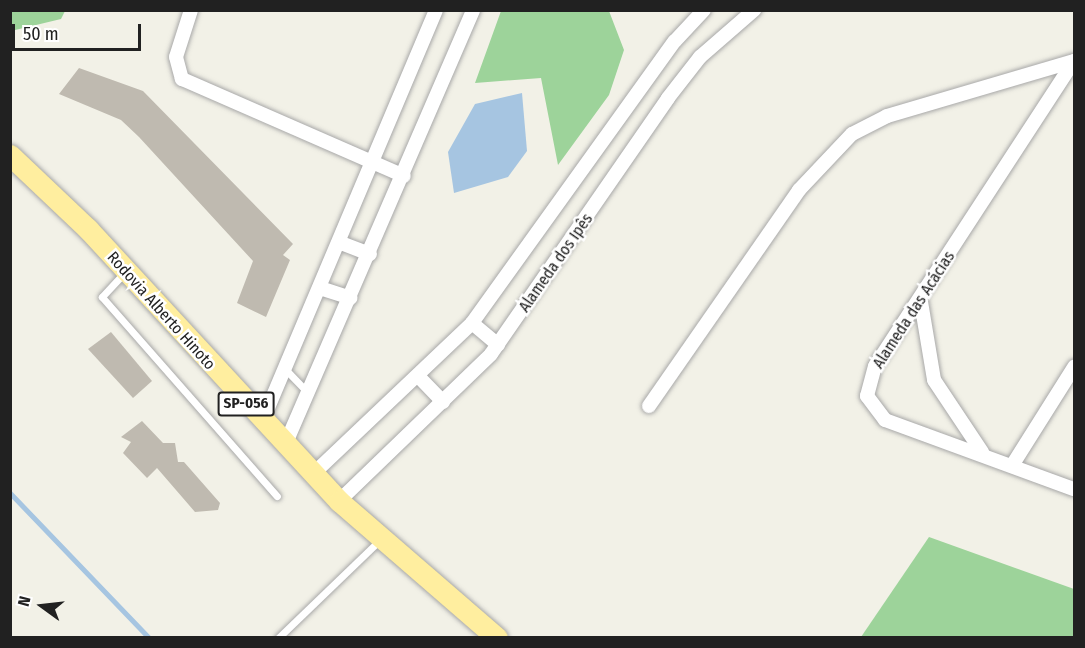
<!DOCTYPE html>
<html>
<head>
<meta charset="utf-8">
<style>
	body { margin:0 }
	#map { position:relative; width:1085px; height:648px; overflow:hidden; background:#f2f1e7; font-family:"Fira Sans Condensed",sans-serif }
	div>[style] { position:absolute }
	.forest>* { inset:0; background:#9dd39a }
	.water>* { inset:0; background:#a6c5e1 }
	.stream>* { height:5px; margin:-2.5px; padding:0 2.5px; transform-origin:2.5px; border-radius:2.5px; background:#a6c5e1 }
	.building>* { inset:0; background:#bfbab0 }
	.roads { filter:drop-shadow(0 0 2px #a8a8a8) drop-shadow(0 0 2px #a8a8a8) }
	.service>* { height:7px; margin:-3.5px; padding:0 3.5px; transform-origin:3.5px; border-radius:3.5px; background:#fff }
	.minor>* { height:14px; margin:-7px; padding:0 7px; transform-origin:7px; border-radius:7px; background:#fff }
	.primary>* { height:21px; margin:-10.5px; padding:0 10.5px; transform-origin:10.5px; border-radius:10.5px; background:#ffee9f }
	span { translate:-50% -50%; white-space:nowrap; text-align:center; line-height:1.15; -webkit-text-stroke:5px #fff; paint-order:stroke }
	.shield-label span { padding:2px 4px; background:#fff; border:2px solid; border-radius:4px; -webkit-text-stroke-width:0 }
	.shield-label { font-size:15px; color:#212121; font-weight:700 }
	.street-label { font-size:16px; color:#212121 }
	.frame { position:absolute; inset:0; border:12px solid #212121; pointer-events:none }
	.north { position:absolute; left:12px; top:576px; width:60px; height:60px; -webkit-text-stroke:4px #fff; paint-order:stroke; rotate:285deg; font-size:16px; font-weight:700; line-height:24px; text-align:center; color:#212121 }
	.north::after { content:''; display:block; margin:auto; width:21px; height:27px; background:#212121; clip-path:polygon(50% 0,100% 100%,50% 72%,0 100%) }
	.scale { position:absolute; left:12px; top:24px; width:129px; height:27px; box-sizing:border-box; border:3px solid #212121; border-top:0; padding-left:8px; font-size:18px; line-height:21px; white-space:nowrap; color:#212121; -webkit-text-stroke:4px #fff; paint-order:stroke }
</style>
</head>
<body>
<div id="map">
	<div class="forest">
		<div style="clip-path:polygon(10px 11px,11px 10px,65px 11px,61px 19px,11px 31px)"></div>
		<div style="clip-path:polygon(501px 11px,609px 11px,624px 50px,609px 95px,558px 165px,541px 78px,475px 83px)"></div>
		<div style="clip-path:polygon(929px 537px,1074px 589px,1074px 637px,861px 637px)"></div>
	</div>
	<div class="water">
		<div style="clip-path:polygon(522px 93px,527px 151px,508px 177px,454px 193px,448px 152px,475px 104px)"></div>
	</div>
	<div class="stream">
		<div style="left:10px;top:493px;width:201px;rotate:46.2deg"></div>
	</div>
	<div class="building">
		<div style="clip-path:polygon(79px 68px,143px 91px,293px 244px,283px 255px,290px 260px,266px 317px,237px 303px,253px 261px,139px 137px,121px 120px,59px 94px)"></div>
		<div style="clip-path:polygon(111px 332px,152px 381px,133px 398px,88px 349px)"></div>
		<div style="clip-path:polygon(142px 421px,163px 443px,175px 443px,178px 462px,184px 462px,220px 503px,218px 510px,195px 512px,157px 468px,147px 478px,123px 453px,131px 442px,121px 437px)"></div>
	</div>
	<div class="roads">
		<div class="service">
			<div style="left:125px;top:272px;width:34px;rotate:133deg"></div>
			<div style="left:102px;top:297px;width:265px;rotate:48.7deg"></div>
			<div style="left:287px;top:371px;width:30px;rotate:46deg"></div>
			<div style="left:278px;top:638px;width:141px;rotate:-43.9deg"></div>
		</div>
		<div class="minor">
			<div style="left:191px;top:10px;width:49px;rotate:107.7deg"></div>
			<div style="left:176px;top:57px;width:23px;rotate:75deg"></div>
			<div style="left:182px;top:79px;width:242px;rotate:23.6deg"></div>
			<div style="left:1074px;top:61px;width:364px;rotate:123.1deg"></div>
			<div style="left:875px;top:366px;width:31px;rotate:105deg"></div>
			<div style="left:867px;top:396px;width:30px;rotate:53deg"></div>
			<div style="left:885px;top:420px;width:201px;rotate:20.1deg"></div>
			<div style="left:341px;top:243px;width:31px;rotate:21deg"></div>
			<div style="left:323px;top:289px;width:29px;rotate:18deg"></div>
			<div style="left:921px;top:302px;width:79px;rotate:80.5deg"></div>
			<div style="left:934px;top:380px;width:87px;rotate:56.3deg"></div>
			<div style="left:472px;top:323px;width:34px;rotate:40deg"></div>
			<div style="left:418px;top:376px;width:36px;rotate:46deg"></div>
			<div style="left:649px;top:406px;width:263px;rotate:-55.2deg"></div>
			<div style="left:799px;top:190px;width:77px;rotate:-46.6deg"></div>
			<div style="left:852px;top:134px;width:39px;rotate:-27deg"></div>
			<div style="left:887px;top:116px;width:195px;rotate:-16.4deg"></div>
			<div style="left:262px;top:422px;width:447px;rotate:-67.1deg"></div>
			<div style="left:285px;top:445px;width:474px;rotate:-66.6deg"></div>
			<div style="left:1013px;top:464px;width:115px;rotate:-57.8deg"></div>
			<div style="left:313px;top:474px;width:219px;rotate:-43.5deg"></div>
			<div style="left:472px;top:323px;width:347px;rotate:-54.3deg"></div>
			<div style="left:675px;top:41px;width:42px;rotate:-46.9deg"></div>
			<div style="left:339px;top:501px;width:211px;rotate:-44deg"></div>
			<div style="left:491px;top:354px;width:311px;rotate:-55.3deg"></div>
			<div style="left:668px;top:98px;width:52px;rotate:-52deg"></div>
			<div style="left:700px;top:57px;width:72px;rotate:-41deg"></div>
		</div>
		<div class="primary">
			<div style="left:10px;top:155px;width:108px;rotate:43.5deg"></div>
			<div style="left:88px;top:229px;width:370px;rotate:47.3deg"></div>
			<div style="left:339px;top:501px;width:209px;rotate:40.9deg"></div>
		</div>
	</div>
	<div class="shield-label">
		<span style="left:246px;top:404px">SP-056</span>
	</div>
	<div class="street-label">
		<span style="left:556px;top:263px;rotate:-55deg">Alameda dos Ipês</span>
		<span style="left:914px;top:310px;rotate:-57deg">Alameda das Acácias</span>
		<span style="left:161px;top:311px;rotate:48deg">Rodovia Alberto Hinoto</span>
	</div>
	<div class="frame"></div>
	<div class="north">N</div>
	<div class="scale">50 m</div>
</div>
</body>
</html>
